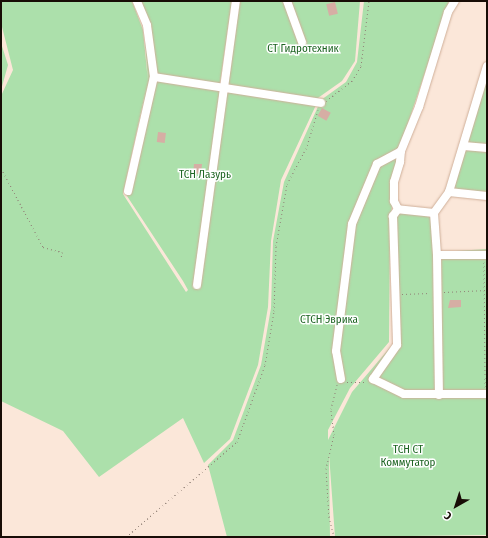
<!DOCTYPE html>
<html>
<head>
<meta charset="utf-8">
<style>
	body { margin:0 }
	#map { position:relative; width:488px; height:538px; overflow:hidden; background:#fbe7d9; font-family:"Fira Sans Condensed",sans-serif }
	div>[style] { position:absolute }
	.green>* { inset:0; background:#ace0ab }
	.building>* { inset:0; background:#d6aea4; transform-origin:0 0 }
	.path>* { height:1px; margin-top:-0.5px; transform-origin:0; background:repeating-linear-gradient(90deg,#918176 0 1px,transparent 0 4px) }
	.roads { filter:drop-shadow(0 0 1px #cfaf99) drop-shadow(0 0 1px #cfaf99) }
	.minor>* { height:8px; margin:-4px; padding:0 4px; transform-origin:4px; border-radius:4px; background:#fff }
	span { translate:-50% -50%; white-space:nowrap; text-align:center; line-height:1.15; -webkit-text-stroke:3px #fff; paint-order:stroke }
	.park-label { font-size:11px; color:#1e6523 }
	.frame { position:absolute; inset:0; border:2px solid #180d06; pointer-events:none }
	.north { position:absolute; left:436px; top:486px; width:40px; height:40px; -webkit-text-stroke:3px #fff; paint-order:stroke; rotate:219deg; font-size:11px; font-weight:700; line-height:16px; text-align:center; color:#180d06 }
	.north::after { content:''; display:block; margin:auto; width:14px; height:18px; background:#180d06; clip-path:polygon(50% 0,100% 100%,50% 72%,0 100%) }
</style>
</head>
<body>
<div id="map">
	<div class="green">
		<div style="clip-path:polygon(evenodd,1px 1px,132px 1px,143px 30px,148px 82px,144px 27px,133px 1px,232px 1px,219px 90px,316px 105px,281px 180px,271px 241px,268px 307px,258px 365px,230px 439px,204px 463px,183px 418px,99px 477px,63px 431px,1px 401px,1px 96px,13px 70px,1px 23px,1px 1px,147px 85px,125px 193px,183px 281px,188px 290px,186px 292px,123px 194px,147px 85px)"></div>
		<div style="clip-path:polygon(239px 1px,360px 1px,355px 61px,342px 81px,315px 100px,222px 84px)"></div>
		<div style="clip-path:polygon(364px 1px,449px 1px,397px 156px,390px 225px,389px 342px,350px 388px,328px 430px,328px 440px,352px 392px,393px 344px,396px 216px,399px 212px,438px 216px,440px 252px,487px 249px,487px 535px,335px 537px,329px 454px,330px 537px,227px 537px,208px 465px,233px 440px,261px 365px,271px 308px,273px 241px,284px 182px,321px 100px,346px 82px,357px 62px)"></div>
		<div style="clip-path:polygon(1px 43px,8px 65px,1px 90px)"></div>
		<div style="clip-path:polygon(487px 72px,487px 192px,453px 191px)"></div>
	</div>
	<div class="building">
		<div style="left:335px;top:2px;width:12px;height:9px;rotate:76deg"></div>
		<div style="left:322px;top:108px;width:10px;height:9px;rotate:29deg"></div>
		<div style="left:158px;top:132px;width:8px;height:10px;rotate:7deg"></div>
		<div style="clip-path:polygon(194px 164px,202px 164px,201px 174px,193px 174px)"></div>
		<div style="clip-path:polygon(450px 300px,461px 300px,461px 307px,448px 308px)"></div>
	</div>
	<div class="path">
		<div style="left:326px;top:101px;width:33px;rotate:-38deg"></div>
		<div style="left:352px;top:81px;width:17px;rotate:-59deg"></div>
		<div style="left:361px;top:66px;width:65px;rotate:-83deg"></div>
		<div style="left:1px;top:168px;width:89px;rotate:62deg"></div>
		<div style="left:43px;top:247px;width:20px;rotate:15deg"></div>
		<div style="left:62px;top:252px;width:7px;rotate:98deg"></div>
		<div style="left:484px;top:262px;width:125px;rotate:89.5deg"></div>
		<div style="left:444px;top:292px;width:43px;rotate:-2.7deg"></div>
		<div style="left:402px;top:294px;width:28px;rotate:-2deg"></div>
		<div style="left:347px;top:382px;width:20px"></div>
		<div style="left:126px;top:537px;width:146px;rotate:-40.6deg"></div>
		<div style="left:237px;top:442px;width:82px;rotate:-70deg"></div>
		<div style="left:265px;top:365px;width:55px;rotate:-80.5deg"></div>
		<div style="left:274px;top:311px;width:65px;rotate:-88.2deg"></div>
		<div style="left:276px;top:246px;width:63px;rotate:-79.9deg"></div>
		<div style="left:287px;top:184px;width:40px;rotate:-62deg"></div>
		<div style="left:306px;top:149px;width:41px;rotate:-72.9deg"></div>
		<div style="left:334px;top:537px;width:21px;rotate:-104deg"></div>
		<div style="left:329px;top:517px;width:48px;rotate:-93.6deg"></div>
		<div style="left:326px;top:469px;width:35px;rotate:-77deg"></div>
		<div style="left:334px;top:435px;width:26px;rotate:-97deg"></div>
		<div style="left:331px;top:409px;width:25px;rotate:-76deg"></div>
	</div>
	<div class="roads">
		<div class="minor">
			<div style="left:287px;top:1px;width:44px;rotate:69.9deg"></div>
			<div style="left:487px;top:66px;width:132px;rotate:106.8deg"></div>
			<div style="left:449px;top:192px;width:26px;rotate:126deg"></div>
			<div style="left:434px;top:213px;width:36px;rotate:-174deg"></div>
			<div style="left:398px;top:209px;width:9px;rotate:126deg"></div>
			<div style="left:393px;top:216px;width:129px;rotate:88.2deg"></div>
			<div style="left:397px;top:345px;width:42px;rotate:125.2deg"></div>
			<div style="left:373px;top:379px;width:34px;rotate:26deg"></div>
			<div style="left:404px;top:394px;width:83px"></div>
			<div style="left:154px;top:77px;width:169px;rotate:8.8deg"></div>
			<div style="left:464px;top:146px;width:23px;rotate:5deg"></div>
			<div style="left:128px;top:191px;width:117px;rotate:-77.2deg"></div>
			<div style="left:154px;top:77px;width:52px;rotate:-97.7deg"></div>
			<div style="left:147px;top:25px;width:26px;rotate:-113deg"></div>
			<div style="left:449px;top:192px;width:38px;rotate:6deg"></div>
			<div style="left:398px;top:209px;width:9px;rotate:-117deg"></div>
			<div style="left:394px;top:201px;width:19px;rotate:-90deg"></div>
			<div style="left:394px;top:182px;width:21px;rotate:-73deg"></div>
			<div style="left:400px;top:162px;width:11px;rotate:-85deg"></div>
			<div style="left:401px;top:151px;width:48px;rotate:-67.8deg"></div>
			<div style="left:419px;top:107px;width:99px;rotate:-73deg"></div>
			<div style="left:448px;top:12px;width:13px;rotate:-58deg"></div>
			<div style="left:434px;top:213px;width:42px;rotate:85.9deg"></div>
			<div style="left:437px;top:255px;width:50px"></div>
			<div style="left:437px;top:255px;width:140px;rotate:89.2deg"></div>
			<div style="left:197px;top:285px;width:287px;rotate:-82.2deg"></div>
			<div style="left:341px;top:379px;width:28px;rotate:-100deg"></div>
			<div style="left:336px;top:351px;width:128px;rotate:-82.8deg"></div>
			<div style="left:352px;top:224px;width:65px;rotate:-67.4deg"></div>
			<div style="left:377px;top:164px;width:27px;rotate:-28deg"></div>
		</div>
	</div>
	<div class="park-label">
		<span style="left:303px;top:49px">СТ Гидротехник</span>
		<span style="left:205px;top:175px">ТСН Лазурь</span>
		<span style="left:329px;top:320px">СТСН Эврика</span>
		<span style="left:408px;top:457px">ТСН СТ<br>Коммутатор</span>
	</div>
	<div class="frame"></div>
	<div class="north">С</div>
</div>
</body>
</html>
